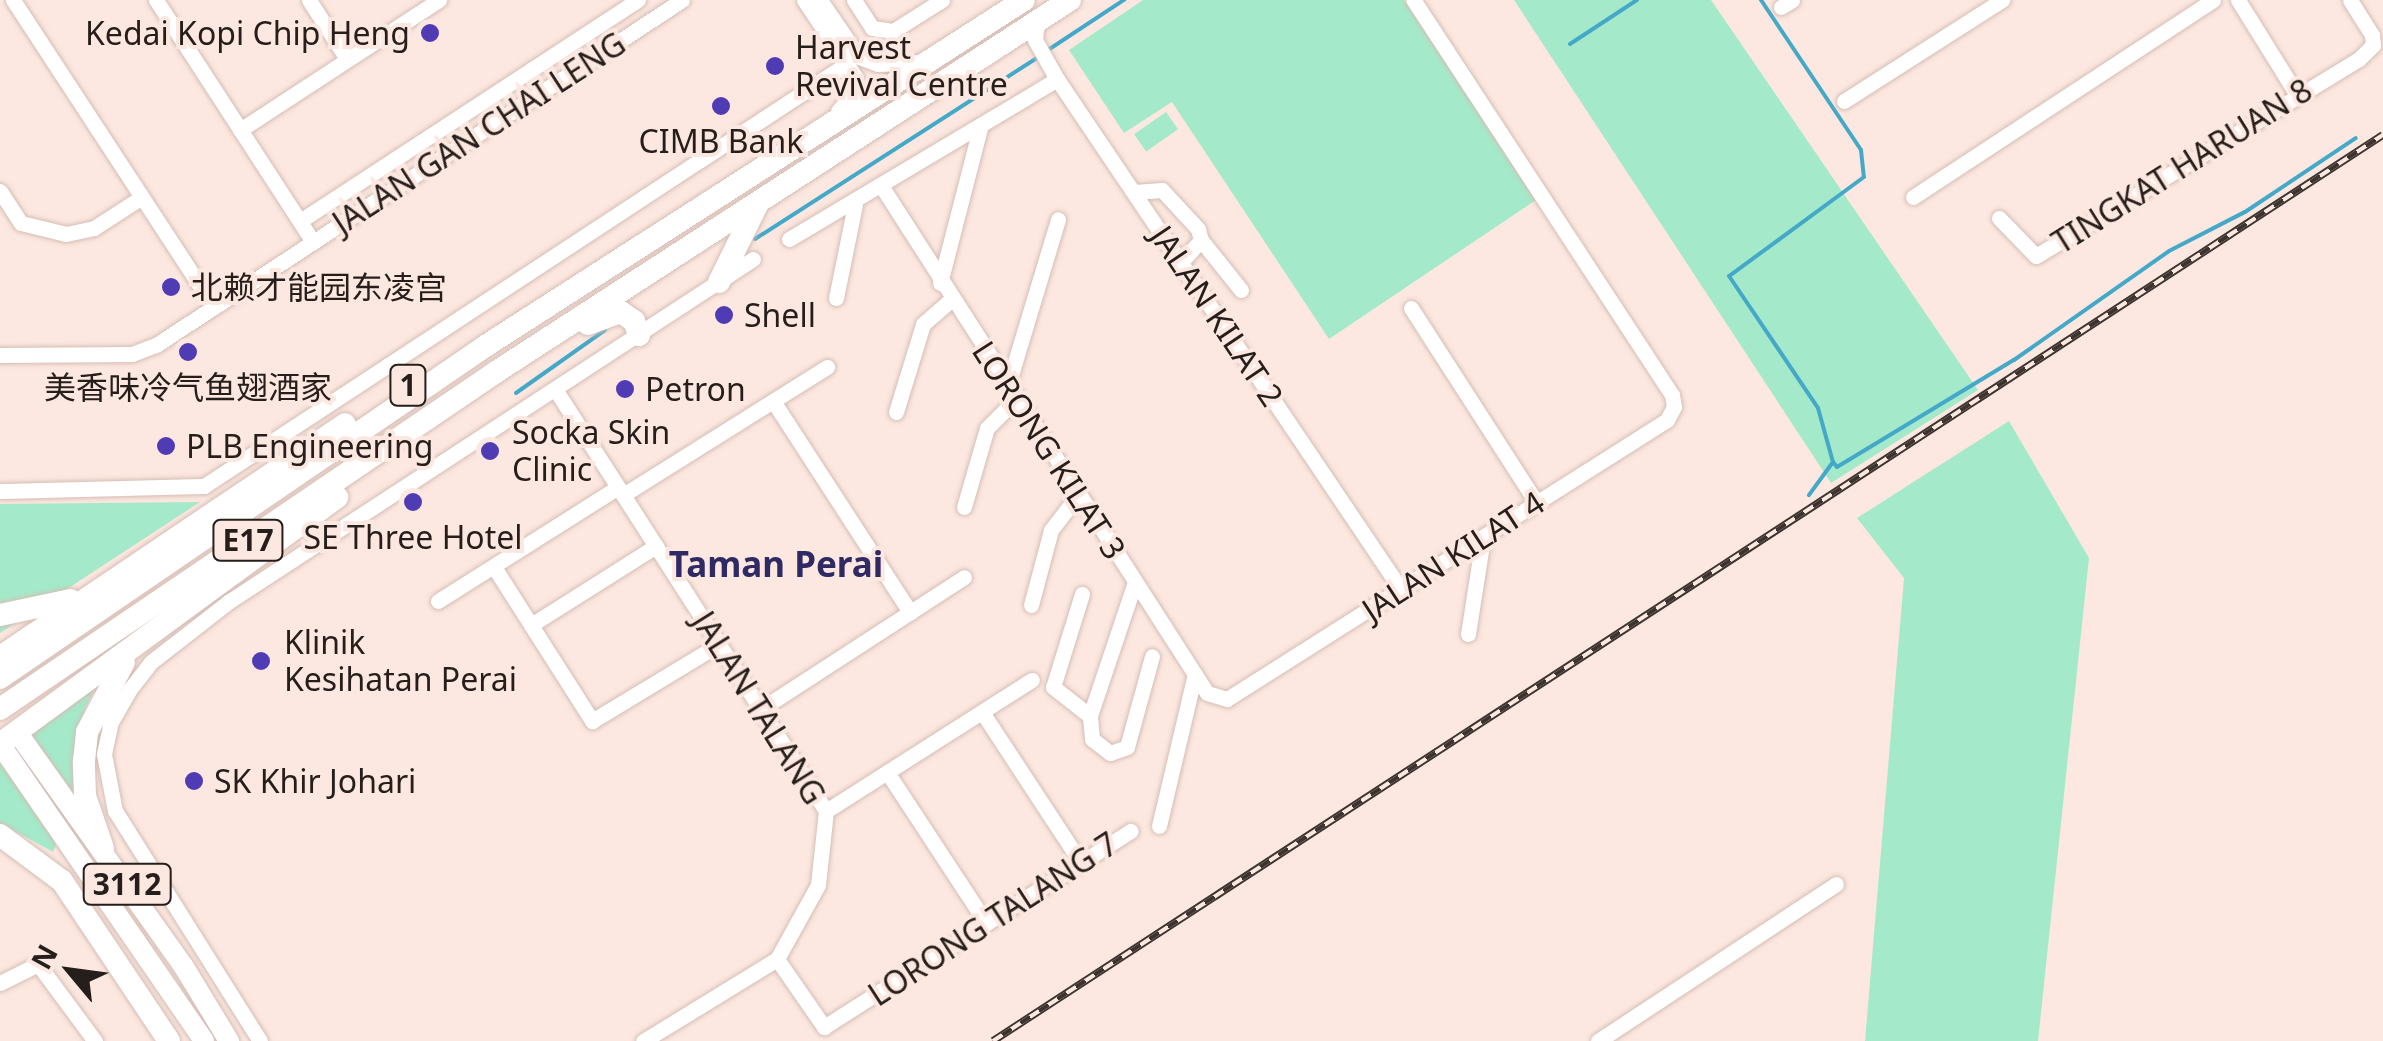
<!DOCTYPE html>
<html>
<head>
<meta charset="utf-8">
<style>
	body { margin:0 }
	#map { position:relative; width:2383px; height:1041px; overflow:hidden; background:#fce8e0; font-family:"Noto Sans","Noto Sans SC",sans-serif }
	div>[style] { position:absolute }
	.green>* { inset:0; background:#a4eaca; transform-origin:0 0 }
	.stream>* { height:4px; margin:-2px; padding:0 2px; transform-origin:2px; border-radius:2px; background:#44a9c8 }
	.roads { filter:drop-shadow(0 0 2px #d5bdb4) drop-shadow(0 0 2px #d5bdb4) }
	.minor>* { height:15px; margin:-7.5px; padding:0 7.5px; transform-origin:7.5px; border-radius:7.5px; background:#fff }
	.major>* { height:20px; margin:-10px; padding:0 10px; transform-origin:10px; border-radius:10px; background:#fff }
	.highway>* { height:22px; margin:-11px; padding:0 11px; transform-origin:11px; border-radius:11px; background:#fff }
	.rail>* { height:8px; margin-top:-4px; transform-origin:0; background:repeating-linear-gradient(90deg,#fce8e0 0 11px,#3d332f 0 22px); box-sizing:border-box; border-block:2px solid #3d332f }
	.dots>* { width:28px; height:28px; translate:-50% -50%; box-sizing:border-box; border:5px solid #fce8e0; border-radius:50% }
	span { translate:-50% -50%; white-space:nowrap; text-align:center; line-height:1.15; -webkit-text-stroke:8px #fce8e0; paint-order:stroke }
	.shield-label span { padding:2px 8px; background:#fce8e0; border:2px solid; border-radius:8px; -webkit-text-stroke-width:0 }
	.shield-label { font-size:30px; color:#261e1a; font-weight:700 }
	.poi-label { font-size:32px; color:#261e1a }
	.right { translate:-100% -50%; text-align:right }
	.left { translate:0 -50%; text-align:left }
	.street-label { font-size:32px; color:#261e1a }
	.neighbourhood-label { font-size:35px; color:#2f2964; font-weight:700 }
	.north { position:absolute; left:20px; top:921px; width:100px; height:100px; -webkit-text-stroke:8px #fce8e0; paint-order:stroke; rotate:299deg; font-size:28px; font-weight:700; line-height:40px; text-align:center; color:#261e1a }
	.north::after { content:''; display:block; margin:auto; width:35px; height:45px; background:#261e1a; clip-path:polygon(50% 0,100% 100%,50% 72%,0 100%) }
</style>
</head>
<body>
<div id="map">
	<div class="green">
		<div style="clip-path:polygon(1143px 0,1404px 0,1536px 200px,1329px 339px,1172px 102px,1124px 133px,1069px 50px)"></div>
		<div style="clip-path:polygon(1514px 0,1711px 0,1978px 390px,1831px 483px)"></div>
		<div style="left:1166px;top:112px;width:21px;height:39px;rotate:55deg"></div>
		<div style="clip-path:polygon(2009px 421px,2089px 558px,2038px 1041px,1865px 1041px,1904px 578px,1857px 518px)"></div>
		<div style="clip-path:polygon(200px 502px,0 633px,0 504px)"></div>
		<div style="clip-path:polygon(98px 681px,84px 711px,77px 791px,53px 852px,0 823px,0 747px)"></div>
	</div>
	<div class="stream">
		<div style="left:1761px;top:0;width:180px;rotate:56.3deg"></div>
		<div style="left:1861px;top:150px;width:27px;rotate:84deg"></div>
		<div style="left:1864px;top:177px;width:167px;rotate:143.7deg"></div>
		<div style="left:1729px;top:276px;width:159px;rotate:56deg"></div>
		<div style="left:1818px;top:408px;width:56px;rotate:74.5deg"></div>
		<div style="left:1833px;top:462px;width:41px;rotate:126deg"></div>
		<div style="left:1570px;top:44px;width:80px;rotate:-33.3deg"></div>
		<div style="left:1045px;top:52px;width:95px;rotate:-33.4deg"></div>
		<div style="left:755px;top:239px;width:335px;rotate:-32.7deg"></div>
		<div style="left:516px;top:393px;width:109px;rotate:-35.3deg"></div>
		<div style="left:1833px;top:462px;width:6px;rotate:51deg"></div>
		<div style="left:1837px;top:467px;width:207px;rotate:-31.2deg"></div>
		<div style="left:2014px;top:360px;width:189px;rotate:-35.1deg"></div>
		<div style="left:2169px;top:251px;width:85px;rotate:-27.2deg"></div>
		<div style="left:2245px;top:212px;width:133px;rotate:-33.7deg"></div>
	</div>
	<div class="roads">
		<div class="minor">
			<div style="left:13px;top:0;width:367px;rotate:56.8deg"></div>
			<div style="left:156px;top:0;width:288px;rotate:57deg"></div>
			<div style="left:309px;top:0;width:70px;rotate:57.2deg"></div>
			<div style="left:804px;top:0;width:94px;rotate:56.3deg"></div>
			<div style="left:856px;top:78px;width:14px;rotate:94deg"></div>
			<div style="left:855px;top:92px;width:25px;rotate:132deg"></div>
			<div style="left:820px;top:0;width:69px;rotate:55.6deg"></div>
			<div style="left:859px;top:57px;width:20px;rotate:20deg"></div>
			<div style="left:878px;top:64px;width:45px;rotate:-2.5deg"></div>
			<div style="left:854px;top:0;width:33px;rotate:57deg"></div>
			<div style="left:872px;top:28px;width:21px;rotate:8deg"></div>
			<div style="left:893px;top:31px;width:58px;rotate:-32.3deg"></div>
			<div style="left:2238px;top:0;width:110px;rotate:58.1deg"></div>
			<div style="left:1781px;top:7px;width:13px;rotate:-32deg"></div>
			<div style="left:1037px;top:21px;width:19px;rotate:96deg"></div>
			<div style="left:1035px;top:40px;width:45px;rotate:60.6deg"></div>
			<div style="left:1057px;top:79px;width:617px;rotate:56.03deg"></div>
			<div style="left:1844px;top:101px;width:188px;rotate:-32.6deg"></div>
			<div style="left:240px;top:130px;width:238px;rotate:-33.2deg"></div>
			<div style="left:882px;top:187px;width:601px;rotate:57.29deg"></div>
			<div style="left:1207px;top:693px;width:21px;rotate:17deg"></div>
			<div style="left:1227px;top:699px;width:521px;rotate:-32.38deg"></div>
			<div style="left:1667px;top:420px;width:15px;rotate:-62deg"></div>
			<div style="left:1674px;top:407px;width:12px;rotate:-99deg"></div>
			<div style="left:1672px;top:395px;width:472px;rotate:-123.2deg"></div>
			<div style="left:0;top:191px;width:38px;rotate:57deg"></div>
			<div style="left:21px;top:223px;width:46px;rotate:13.7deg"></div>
			<div style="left:66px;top:234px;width:29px;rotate:-12deg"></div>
			<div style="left:94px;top:228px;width:57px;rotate:-32.9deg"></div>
			<div style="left:1134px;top:192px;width:28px;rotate:-4deg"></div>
			<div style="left:1162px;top:190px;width:53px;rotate:47.3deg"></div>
			<div style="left:1198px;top:229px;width:11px;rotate:75deg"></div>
			<div style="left:1201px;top:240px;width:28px;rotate:132deg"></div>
			<div style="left:1913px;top:197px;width:359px;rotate:-33.3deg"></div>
			<div style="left:1999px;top:218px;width:53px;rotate:45.8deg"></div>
			<div style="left:2036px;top:256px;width:378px;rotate:-31.4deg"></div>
			<div style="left:2359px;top:59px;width:20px;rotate:-45deg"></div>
			<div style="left:2373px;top:45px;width:10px;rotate:-96deg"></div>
			<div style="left:2372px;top:35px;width:41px;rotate:-122.2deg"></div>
			<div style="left:300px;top:221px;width:404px;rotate:-33.2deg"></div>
			<div style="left:789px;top:239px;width:312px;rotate:-30.8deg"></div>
			<div style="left:1201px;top:240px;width:64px;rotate:51.3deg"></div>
			<div style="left:940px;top:283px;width:163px;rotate:-75.5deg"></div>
			<div style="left:836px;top:298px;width:95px;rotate:-78.5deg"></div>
			<div style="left:1411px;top:308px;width:231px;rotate:57.2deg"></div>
			<div style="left:0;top:355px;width:132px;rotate:-0.4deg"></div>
			<div style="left:132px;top:354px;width:26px;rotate:-21deg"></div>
			<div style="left:156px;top:345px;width:629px;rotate:-33.26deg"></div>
			<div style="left:1008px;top:385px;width:173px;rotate:-73.2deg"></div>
			<div style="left:555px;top:389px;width:502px;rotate:57.29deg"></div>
			<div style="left:826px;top:811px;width:74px;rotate:96.2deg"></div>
			<div style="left:818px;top:885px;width:85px;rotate:119deg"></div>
			<div style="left:777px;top:959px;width:157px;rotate:148.5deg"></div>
			<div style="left:773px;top:401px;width:252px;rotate:57deg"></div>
			<div style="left:896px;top:412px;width:92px;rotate:-72.9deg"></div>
			<div style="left:923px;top:324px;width:37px;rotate:-41deg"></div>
			<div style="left:0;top:491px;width:204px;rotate:-1.4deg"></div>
			<div style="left:204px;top:486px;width:770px;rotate:-33.3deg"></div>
			<div style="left:623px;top:495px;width:241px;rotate:-32.1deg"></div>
			<div style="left:964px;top:507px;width:82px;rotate:-73.8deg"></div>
			<div style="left:987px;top:428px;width:41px;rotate:-45deg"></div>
			<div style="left:494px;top:567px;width:183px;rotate:57.5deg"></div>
			<div style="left:592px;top:721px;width:149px;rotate:-31.2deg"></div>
			<div style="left:1135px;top:582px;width:141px;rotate:108.6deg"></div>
			<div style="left:1090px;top:716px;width:23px;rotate:85deg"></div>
			<div style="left:1092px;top:739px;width:23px;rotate:38deg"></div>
			<div style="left:1110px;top:753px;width:18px;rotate:-19deg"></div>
			<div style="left:1127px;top:747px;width:94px;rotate:-74.6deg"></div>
			<div style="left:1082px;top:594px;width:97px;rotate:107.3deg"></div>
			<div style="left:1053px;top:687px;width:47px;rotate:38.1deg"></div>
			<div style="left:438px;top:601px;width:213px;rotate:-32.3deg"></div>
			<div style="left:1031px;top:605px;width:78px;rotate:-75.1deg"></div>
			<div style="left:1051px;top:530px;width:44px;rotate:-52.4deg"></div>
			<div style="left:531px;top:625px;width:148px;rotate:-32.3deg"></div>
			<div style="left:1468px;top:634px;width:97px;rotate:-81.1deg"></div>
			<div style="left:761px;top:709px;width:242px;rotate:-33deg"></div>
			<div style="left:982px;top:712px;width:181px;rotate:56.7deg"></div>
			<div style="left:887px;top:772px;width:181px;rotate:56.7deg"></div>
			<div style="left:826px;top:811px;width:244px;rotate:-32.5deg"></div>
			<div style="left:1159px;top:826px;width:156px;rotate:-76.7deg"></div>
			<div style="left:777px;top:959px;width:83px;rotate:55.3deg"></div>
			<div style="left:824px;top:1027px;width:364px;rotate:-32.6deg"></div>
			<div style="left:0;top:983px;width:42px;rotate:-26.6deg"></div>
			<div style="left:38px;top:964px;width:96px;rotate:53.5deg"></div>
			<div style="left:260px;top:1041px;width:272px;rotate:-122.2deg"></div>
			<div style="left:115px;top:811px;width:58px;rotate:-100.9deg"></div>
			<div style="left:104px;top:754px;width:33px;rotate:-78deg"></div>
			<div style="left:111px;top:722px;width:38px;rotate:-60deg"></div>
			<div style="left:130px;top:689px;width:34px;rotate:-52deg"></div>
			<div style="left:151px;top:662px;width:98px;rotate:-37.9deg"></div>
			<div style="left:228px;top:602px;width:627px;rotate:-33.16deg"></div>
			<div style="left:1598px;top:1041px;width:285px;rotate:-33.4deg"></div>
		</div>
		<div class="major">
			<div style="left:17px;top:732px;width:288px;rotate:54.6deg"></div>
			<div style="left:184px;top:967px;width:87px;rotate:58.7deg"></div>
			<div style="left:0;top:744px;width:360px;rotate:55.5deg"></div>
		</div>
		<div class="highway">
			<div style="left:719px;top:282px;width:86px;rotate:-63.7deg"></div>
			<div style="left:588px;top:324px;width:35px;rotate:-20deg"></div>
			<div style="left:621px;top:312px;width:16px;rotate:35deg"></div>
			<div style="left:634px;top:321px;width:15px;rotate:70deg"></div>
			<div style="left:0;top:615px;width:72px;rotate:-12.1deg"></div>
			<div style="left:0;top:657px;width:416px;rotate:-34deg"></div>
			<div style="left:0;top:678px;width:590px;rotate:-34.36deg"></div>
			<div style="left:487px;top:345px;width:638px;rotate:-32.72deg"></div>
			<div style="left:0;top:709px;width:600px;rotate:-34.19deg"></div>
			<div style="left:496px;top:372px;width:684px;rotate:-32.95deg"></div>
			<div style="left:0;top:744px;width:418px;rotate:-36.2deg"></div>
			<div style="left:0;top:835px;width:77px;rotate:36.6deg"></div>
			<div style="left:62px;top:881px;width:192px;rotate:56.2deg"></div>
			<div style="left:103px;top:848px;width:55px;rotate:-109.1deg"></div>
			<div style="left:85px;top:796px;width:35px;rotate:-92deg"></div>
			<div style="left:84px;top:761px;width:29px;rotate:-84deg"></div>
			<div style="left:87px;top:732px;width:79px;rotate:-62.1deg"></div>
		</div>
	</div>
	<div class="rail">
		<div style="left:993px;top:1041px;width:1659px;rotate:-33.1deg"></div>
	</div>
	<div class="dots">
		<div style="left:430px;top:33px;background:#4f3bb3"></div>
		<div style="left:775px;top:66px;background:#4f3bb3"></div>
		<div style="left:721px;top:106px;background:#4f3bb3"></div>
		<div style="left:171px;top:287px;background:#4f3bb3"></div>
		<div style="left:724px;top:315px;background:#4f3bb3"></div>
		<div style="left:188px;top:352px;background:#4f3bb3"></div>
		<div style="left:625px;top:389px;background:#4f3bb3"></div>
		<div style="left:166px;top:446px;background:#4f3bb3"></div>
		<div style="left:490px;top:451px;background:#4f3bb3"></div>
		<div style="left:413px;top:502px;background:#4f3bb3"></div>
		<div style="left:261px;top:661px;background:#4f3bb3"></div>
		<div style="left:194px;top:781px;background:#4f3bb3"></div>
	</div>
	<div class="shield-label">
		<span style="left:408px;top:385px">1</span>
		<span style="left:248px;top:540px">E17</span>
		<span style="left:127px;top:884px">3112</span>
	</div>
	<div class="poi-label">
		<span class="right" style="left:410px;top:33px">Kedai Kopi Chip Heng</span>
		<span class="left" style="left:795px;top:66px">Harvest<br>Revival Centre</span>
		<span style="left:721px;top:141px">CIMB Bank</span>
		<span class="left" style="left:191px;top:287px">北赖才能园东凌宫</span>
		<span class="left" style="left:744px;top:315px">Shell</span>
		<span style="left:188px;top:387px">美香味冷气鱼翅酒家</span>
		<span class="left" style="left:645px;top:389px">Petron</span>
		<span class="left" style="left:512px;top:451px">Socka Skin<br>Clinic</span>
		<span class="left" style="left:186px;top:446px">PLB Engineering</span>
		<span style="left:413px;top:537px">SE Three Hotel</span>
		<span class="left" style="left:284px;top:661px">Klinik<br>Kesihatan Perai</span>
		<span class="left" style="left:214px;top:781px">SK Khir Johari</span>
	</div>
	<div class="street-label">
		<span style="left:479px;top:133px;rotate:-33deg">JALAN GAN CHAI LENG</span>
		<span style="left:2182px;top:166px;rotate:-32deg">TINGKAT HARUAN 8</span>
		<span style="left:1217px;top:316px;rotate:56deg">JALAN KILAT 2</span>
		<span style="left:1049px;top:450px;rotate:57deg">LORONG KILAT 3</span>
		<span style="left:1453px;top:556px;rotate:-33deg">JALAN KILAT 4</span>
		<span style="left:759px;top:708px;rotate:58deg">JALAN TALANG</span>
		<span style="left:993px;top:919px;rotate:-33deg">LORONG TALANG 7</span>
	</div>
	<div class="neighbourhood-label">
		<span style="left:776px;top:564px">Taman Perai</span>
	</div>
	<div class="north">N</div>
</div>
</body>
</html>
